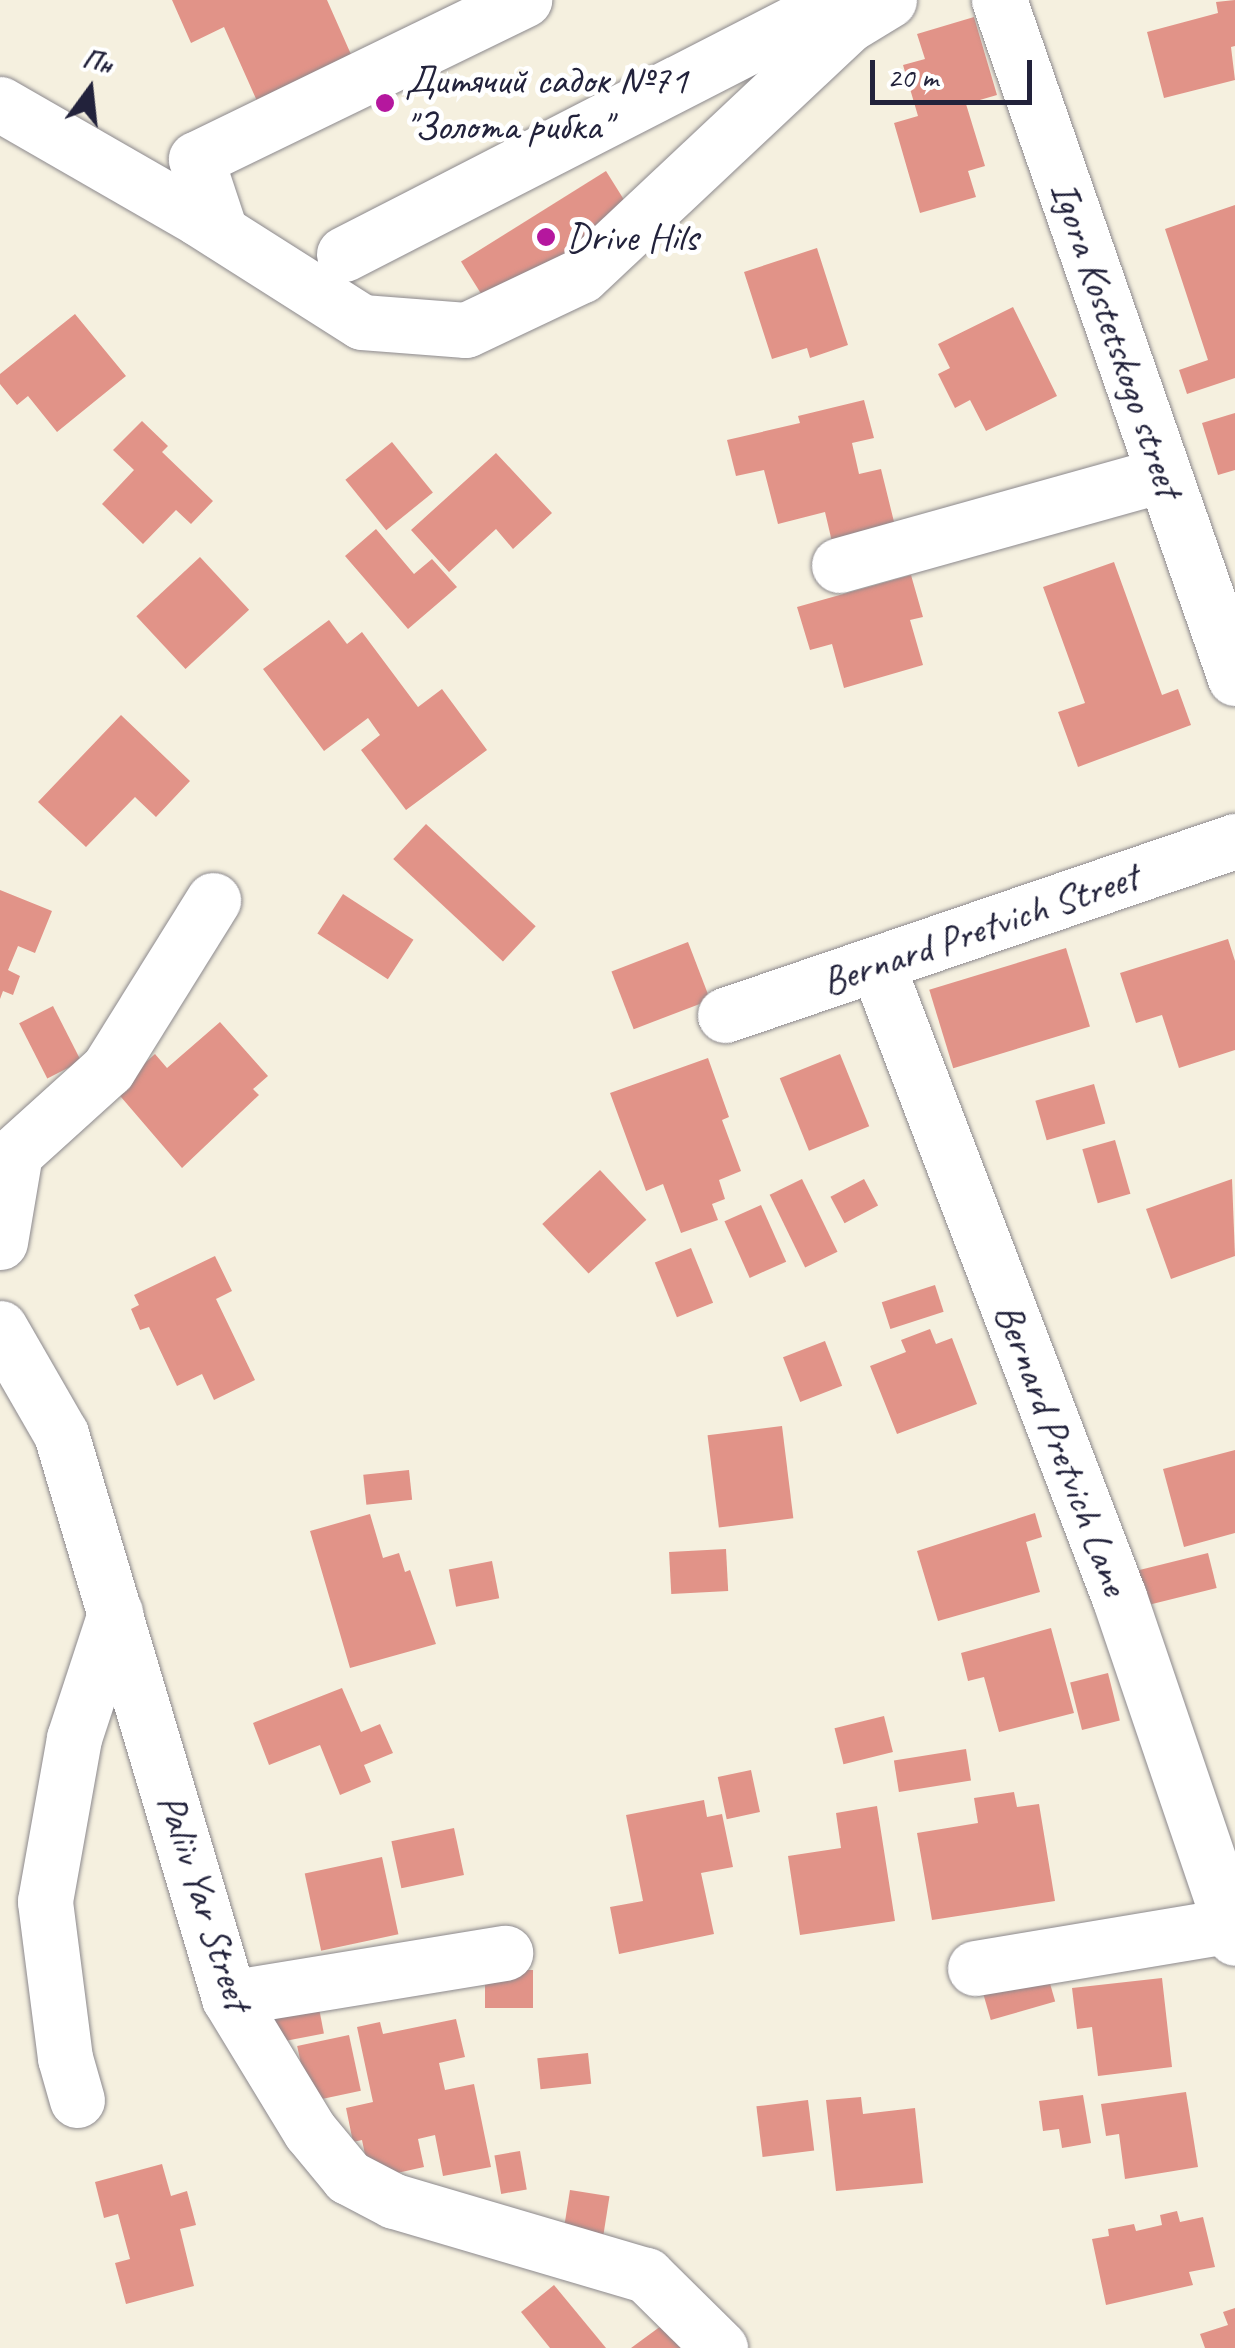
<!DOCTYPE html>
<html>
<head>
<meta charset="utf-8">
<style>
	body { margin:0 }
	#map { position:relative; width:1235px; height:2348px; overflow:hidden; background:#f5f0df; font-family:Caveat,sans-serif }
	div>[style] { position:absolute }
	.building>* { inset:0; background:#e19388; transform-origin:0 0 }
	.roads { filter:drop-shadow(0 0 2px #8c898d) drop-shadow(0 0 2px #8c898d) }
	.minor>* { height:55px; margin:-27.5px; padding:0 27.5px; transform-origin:27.5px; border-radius:27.5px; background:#fff }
	.dots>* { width:28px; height:28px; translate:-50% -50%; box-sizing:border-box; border:5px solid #fff; border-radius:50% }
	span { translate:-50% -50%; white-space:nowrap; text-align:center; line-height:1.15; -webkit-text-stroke:10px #fff; paint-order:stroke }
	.poi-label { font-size:40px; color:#22223b }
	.left { translate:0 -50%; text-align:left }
	.street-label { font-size:40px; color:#22223b }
	.north { position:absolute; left:40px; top:40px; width:100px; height:100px; -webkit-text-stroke:8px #fff; paint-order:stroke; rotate:15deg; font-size:28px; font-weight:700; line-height:40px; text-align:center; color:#22223b }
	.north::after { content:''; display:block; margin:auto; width:35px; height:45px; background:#22223b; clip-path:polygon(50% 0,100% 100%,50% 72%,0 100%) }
	.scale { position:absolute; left:870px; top:60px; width:162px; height:45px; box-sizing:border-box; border:5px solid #22223b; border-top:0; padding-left:12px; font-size:30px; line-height:35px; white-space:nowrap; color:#22223b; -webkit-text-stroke:8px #fff; paint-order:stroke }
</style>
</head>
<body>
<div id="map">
	<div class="building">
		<div style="clip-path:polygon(172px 0,327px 0,357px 68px,261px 110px,224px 27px,191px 43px)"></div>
		<div style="clip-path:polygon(1235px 0,1235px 46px,1231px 47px,1235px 80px,1164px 98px,1147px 32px,1218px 13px,1216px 2px)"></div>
		<div style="clip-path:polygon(974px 17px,997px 95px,966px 104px,985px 166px,968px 171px,976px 197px,920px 213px,894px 123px,918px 116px,903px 65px,925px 59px,917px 34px)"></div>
		<div style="left:606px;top:171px;width:52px;height:171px;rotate:58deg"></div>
		<div style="clip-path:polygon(1235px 205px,1235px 378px,1187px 394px,1179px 370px,1208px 360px,1165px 229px)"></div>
		<div style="clip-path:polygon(817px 248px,848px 345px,810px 358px,807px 348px,772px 359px,744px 272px)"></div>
		<div style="clip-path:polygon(1013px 307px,1057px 396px,986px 431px,970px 400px,955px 408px,938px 374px,950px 368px,938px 344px)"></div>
		<div style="clip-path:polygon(75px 314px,126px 376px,57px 432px,28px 396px,17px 405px,0 384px,0 374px)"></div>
		<div style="clip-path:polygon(864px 400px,874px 438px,852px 443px,859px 474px,881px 469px,896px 530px,833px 546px,825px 512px,778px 524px,764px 470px,736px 476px,727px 440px,800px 423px,798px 416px)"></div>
		<div style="clip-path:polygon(1235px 413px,1235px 470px,1218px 475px,1202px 423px)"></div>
		<div style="clip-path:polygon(142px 421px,168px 446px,162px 452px,213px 501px,191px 524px,176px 510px,143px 544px,102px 504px,134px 470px,113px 450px)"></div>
		<div style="left:392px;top:442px;width:65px;height:60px;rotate:51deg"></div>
		<div style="clip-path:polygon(496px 453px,552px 513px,513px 549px,496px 529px,449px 572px,411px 530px)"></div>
		<div style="clip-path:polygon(376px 529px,414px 574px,432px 559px,457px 587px,408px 629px,345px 556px)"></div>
		<div style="left:200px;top:557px;width:72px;height:87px;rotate:47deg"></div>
		<div style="clip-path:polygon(1114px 562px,1162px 695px,1178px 689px,1191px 725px,1078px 767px,1058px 712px,1085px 703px,1043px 587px)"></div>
		<div style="clip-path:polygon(911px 575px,923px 617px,910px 620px,923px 665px,844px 688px,832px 644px,810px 650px,797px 607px)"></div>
		<div style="clip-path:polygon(329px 620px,347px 644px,362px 632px,418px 707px,442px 689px,487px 750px,406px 810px,361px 750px,380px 735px,368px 718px,324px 751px,263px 669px)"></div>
		<div style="clip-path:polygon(121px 715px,190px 781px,156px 817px,135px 797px,86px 847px,38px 802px)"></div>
		<div style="left:426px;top:824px;width:150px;height:48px;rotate:43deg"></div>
		<div style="clip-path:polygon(0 890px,52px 911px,35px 953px,18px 946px,8px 970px,20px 976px,13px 995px,3px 991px,0 999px)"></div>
		<div style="left:343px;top:894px;width:84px;height:47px;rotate:33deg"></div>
		<div style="clip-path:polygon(1228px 939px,1235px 961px,1235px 1050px,1179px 1068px,1162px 1015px,1136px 1023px,1120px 973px)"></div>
		<div style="left:688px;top:942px;width:62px;height:82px;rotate:69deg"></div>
		<div style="left:1066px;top:948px;width:82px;height:143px;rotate:73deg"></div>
		<div style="left:53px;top:1006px;width:62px;height:38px;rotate:63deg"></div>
		<div style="clip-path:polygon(220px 1022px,268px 1076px,253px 1089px,259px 1095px,182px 1168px,115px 1090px,155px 1054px,167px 1068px)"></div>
		<div style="left:840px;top:1054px;width:78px;height:65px;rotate:68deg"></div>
		<div style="clip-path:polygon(708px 1058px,729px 1117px,722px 1120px,741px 1171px,719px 1180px,725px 1199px,712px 1204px,718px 1220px,681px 1233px,663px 1184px,646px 1191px,610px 1093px)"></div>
		<div style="left:1094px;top:1084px;width:41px;height:61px;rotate:74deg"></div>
		<div style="left:1115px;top:1140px;width:56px;height:34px;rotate:74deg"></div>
		<div style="left:600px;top:1170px;width:68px;height:79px;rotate:47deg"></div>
		<div style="left:802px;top:1179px;width:81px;height:36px;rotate:64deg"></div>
		<div style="left:864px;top:1179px;width:30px;height:38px;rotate:62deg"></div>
		<div style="clip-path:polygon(1232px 1179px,1235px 1256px,1171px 1279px,1146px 1209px)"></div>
		<div style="left:761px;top:1205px;width:62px;height:40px;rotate:66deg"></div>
		<div style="left:691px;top:1248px;width:59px;height:39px;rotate:68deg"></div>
		<div style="clip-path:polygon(215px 1256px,232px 1291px,216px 1299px,255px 1380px,214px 1400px,202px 1374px,177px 1386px,149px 1327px,140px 1330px,131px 1309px,139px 1305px,134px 1295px)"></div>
		<div style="left:935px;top:1285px;width:28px;height:56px;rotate:72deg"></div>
		<div style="clip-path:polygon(930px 1329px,936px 1344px,952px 1338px,977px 1404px,897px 1434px,870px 1366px,906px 1352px,901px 1340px)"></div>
		<div style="left:825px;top:1341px;width:48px;height:45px;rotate:69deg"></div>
		<div style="left:782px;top:1426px;width:93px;height:75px;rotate:83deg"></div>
		<div style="clip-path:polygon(1235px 1450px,1235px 1533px,1184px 1547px,1163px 1469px)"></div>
		<div style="left:409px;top:1470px;width:30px;height:46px;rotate:84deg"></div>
		<div style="clip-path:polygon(1035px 1513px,1042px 1537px,1026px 1542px,1040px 1592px,938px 1621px,917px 1551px)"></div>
		<div style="clip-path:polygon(370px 1514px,383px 1558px,399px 1553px,405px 1572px,410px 1570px,436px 1644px,350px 1668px,310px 1531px)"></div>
		<div style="left:726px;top:1549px;width:42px;height:57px;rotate:87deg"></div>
		<div style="left:1208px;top:1553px;width:36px;height:81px;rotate:76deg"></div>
		<div style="left:492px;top:1561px;width:38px;height:44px;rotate:79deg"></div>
		<div style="clip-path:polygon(1051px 1628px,1074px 1713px,999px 1732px,984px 1677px,968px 1681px,961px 1653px)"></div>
		<div style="left:1108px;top:1673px;width:49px;height:39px;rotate:76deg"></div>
		<div style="clip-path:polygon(342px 1688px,361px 1732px,380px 1724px,393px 1753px,364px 1765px,371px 1782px,340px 1795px,320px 1745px,269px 1765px,253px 1723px)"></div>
		<div style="left:884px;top:1716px;width:37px;height:51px;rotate:76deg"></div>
		<div style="left:966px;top:1749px;width:32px;height:73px;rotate:81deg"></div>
		<div style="left:751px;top:1770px;width:43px;height:34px;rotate:78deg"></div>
		<div style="clip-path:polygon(1014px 1792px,1017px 1807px,1039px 1804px,1055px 1901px,932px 1920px,917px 1833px,978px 1823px,974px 1798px)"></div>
		<div style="clip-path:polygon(704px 1800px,707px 1817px,722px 1814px,733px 1867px,701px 1873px,714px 1934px,619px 1954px,610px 1907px,643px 1901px,626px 1815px)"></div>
		<div style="clip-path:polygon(877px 1806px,895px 1921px,800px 1935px,788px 1856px,841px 1848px,836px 1813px)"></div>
		<div style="left:454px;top:1828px;width:48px;height:64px;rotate:78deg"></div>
		<div style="left:382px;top:1857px;width:79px;height:79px;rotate:78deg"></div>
		<div style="left:1045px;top:1966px;width:37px;height:67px;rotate:74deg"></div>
		<div style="left:485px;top:1970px;width:48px;height:38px"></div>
		<div style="clip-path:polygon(1162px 1978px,1172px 2067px,1098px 2076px,1092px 2027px,1077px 2029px,1072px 1988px)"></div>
		<div style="left:318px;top:2003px;width:31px;height:45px;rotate:79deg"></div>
		<div style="clip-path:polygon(456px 2019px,465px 2057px,439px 2063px,445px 2090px,474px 2084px,491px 2167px,443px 2176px,435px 2135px,418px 2139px,424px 2167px,370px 2179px,362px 2140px,353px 2142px,346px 2108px,373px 2102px,357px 2027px,380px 2022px,383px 2034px)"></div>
		<div style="left:349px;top:2035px;width:57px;height:53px;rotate:78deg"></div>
		<div style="left:588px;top:2053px;width:31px;height:51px;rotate:84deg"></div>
		<div style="clip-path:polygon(1186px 2092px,1198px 2167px,1125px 2179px,1119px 2134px,1106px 2136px,1101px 2104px)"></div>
		<div style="clip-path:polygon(1083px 2095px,1091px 2143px,1062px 2148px,1059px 2129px,1043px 2131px,1039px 2101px)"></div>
		<div style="clip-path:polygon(861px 2097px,863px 2114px,915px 2108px,923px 2183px,836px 2191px,826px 2100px)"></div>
		<div style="left:808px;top:2100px;width:51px;height:52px;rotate:83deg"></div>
		<div style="left:520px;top:2151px;width:39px;height:26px;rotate:80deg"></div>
		<div style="clip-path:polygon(162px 2164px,171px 2196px,187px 2191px,196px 2225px,180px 2229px,194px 2286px,126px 2304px,115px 2263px,130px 2259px,118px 2214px,104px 2218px,95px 2182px)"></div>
		<div style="left:570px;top:2190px;width:40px;height:46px;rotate:9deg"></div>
		<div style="clip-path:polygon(1177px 2211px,1180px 2222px,1203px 2217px,1215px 2267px,1189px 2272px,1193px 2285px,1106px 2305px,1092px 2239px,1109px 2236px,1108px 2229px,1134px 2224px,1136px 2231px,1162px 2225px,1160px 2215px)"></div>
		<div style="clip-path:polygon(554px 2285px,606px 2348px,550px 2348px,521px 2312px)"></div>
		<div style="clip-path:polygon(1235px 2308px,1235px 2348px,1205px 2348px,1200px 2334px,1228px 2325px,1223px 2312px)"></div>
		<div style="clip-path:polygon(661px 2326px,671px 2339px,677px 2334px,688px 2348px,631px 2348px)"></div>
	</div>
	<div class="roads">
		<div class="minor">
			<div style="left:999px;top:0;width:718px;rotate:70.81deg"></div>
			<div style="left:0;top:104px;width:228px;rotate:29.9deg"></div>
			<div style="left:198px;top:218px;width:194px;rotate:32.4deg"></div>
			<div style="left:362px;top:322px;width:104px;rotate:4.4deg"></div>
			<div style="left:466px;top:330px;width:128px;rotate:-25.4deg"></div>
			<div style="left:582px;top:275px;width:365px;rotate:-43.2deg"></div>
			<div style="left:848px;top:25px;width:48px;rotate:-31.4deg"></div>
			<div style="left:220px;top:231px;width:76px;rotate:-108.4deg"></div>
			<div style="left:196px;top:159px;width:365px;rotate:-25.9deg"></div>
			<div style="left:344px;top:254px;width:556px;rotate:-27.16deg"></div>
			<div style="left:839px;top:565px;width:337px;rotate:-15.6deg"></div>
			<div style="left:877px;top:965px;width:677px;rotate:69.05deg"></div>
			<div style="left:1119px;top:1597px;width:360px;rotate:71.2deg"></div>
			<div style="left:725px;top:1015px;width:539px;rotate:-18.84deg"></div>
			<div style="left:0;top:1242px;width:90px;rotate:-80.4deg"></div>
			<div style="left:15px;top:1153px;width:125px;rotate:-42.1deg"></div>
			<div style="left:108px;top:1069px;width:199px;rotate:-58.1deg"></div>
			<div style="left:0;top:1328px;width:122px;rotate:60.1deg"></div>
			<div style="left:61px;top:1434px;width:588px;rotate:73.41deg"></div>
			<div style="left:229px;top:1998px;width:156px;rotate:58.7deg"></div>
			<div style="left:310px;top:2131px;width:60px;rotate:50.4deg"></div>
			<div style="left:348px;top:2177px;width:52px;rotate:27.6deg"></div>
			<div style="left:394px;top:2201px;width:263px;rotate:16.4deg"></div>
			<div style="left:646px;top:2275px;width:104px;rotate:44.6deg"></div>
			<div style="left:975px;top:1968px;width:260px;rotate:-9.5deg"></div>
			<div style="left:229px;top:1998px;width:280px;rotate:-9.3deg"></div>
			<div style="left:77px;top:2100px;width:44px;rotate:-105.9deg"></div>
			<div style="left:65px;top:2058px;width:158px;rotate:-97.3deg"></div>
			<div style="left:45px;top:1901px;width:166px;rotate:-79.9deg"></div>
			<div style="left:74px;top:1738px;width:132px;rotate:-71.8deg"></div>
		</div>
	</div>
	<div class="dots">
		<div style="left:385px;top:103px;background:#b5179e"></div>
		<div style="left:546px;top:237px;background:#b5179e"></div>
	</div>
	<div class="poi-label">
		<span class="left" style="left:405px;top:103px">Дитячий садок №71<br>"Золота рибка"</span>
		<span class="left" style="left:566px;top:237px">Drive Hils</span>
	</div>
	<div class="street-label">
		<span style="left:1117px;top:339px;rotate:71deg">Igora Kostetskogo street</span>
		<span style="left:980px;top:929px;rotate:-19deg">Bernard Pretvich Street</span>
		<span style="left:1062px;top:1449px;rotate:69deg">Bernard Pretvich Lane</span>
		<span style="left:205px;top:1902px;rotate:72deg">Paliiv Yar Street</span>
	</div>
	<div class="north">Пн</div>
	<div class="scale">20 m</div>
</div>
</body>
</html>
